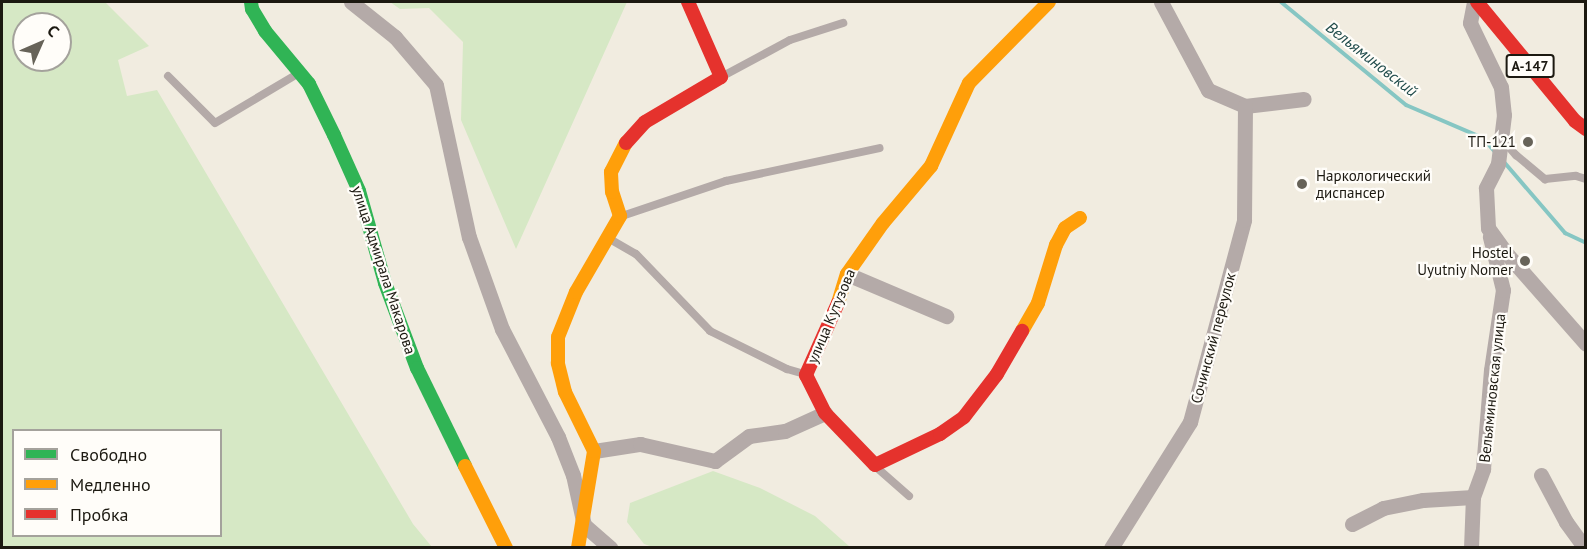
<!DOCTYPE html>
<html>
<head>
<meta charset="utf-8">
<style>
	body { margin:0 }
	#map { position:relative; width:1587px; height:549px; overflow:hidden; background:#f1ece0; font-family:"PT Sans",sans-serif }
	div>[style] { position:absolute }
	.green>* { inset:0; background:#d6e8c5 }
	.stream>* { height:4px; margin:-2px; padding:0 2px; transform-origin:2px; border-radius:2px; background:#86c6c3 }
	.lane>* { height:8px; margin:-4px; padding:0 4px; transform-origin:4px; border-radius:4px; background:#b4aaa8 }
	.street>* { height:15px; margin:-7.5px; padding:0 7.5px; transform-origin:7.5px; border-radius:7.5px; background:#b4aaa8 }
	.fast>* { height:14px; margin:-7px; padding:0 7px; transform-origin:7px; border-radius:7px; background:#30b455 }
	.slow>* { height:14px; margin:-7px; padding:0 7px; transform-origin:7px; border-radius:7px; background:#ff9f0a }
	.jam>* { height:14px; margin:-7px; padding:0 7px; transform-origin:7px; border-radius:7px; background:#e5322d }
	.dots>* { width:16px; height:16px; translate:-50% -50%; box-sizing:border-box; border:3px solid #fffdf9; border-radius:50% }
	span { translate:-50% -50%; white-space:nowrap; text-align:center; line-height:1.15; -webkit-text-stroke:4.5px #fffdf9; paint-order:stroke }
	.shield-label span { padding:2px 4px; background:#fffdf9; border:2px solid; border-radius:4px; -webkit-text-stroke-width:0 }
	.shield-label { font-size:14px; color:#1c1911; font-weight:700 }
	.poi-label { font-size:15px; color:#1c1911 }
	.right { translate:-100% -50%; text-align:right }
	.left { translate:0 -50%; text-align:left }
	.street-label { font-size:15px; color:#1c1911 }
	.water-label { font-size:16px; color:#214c4c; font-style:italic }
	.frame { position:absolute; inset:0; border:3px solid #1c1911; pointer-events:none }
	.legend { position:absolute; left:12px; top:429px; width:210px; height:108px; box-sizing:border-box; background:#fffdf9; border:2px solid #a4a29c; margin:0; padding:8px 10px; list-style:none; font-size:18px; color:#1c1911 }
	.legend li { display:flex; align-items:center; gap:12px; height:30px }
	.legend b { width:30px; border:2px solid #a4a29c }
	.north { position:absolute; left:12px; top:12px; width:60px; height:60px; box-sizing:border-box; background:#fffdf9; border:2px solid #a4a29c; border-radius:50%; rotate:45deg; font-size:16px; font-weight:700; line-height:24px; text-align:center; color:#1c1911 }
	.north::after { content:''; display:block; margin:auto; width:21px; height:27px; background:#676359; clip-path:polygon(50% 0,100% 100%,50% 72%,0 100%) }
</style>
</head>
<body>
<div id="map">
	<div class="green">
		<div style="clip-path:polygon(evenodd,2px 2px,105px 2px,149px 46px,118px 60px,127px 96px,157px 90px,413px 524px,432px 547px,2px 547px,2px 2px,24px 24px,60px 24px,60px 60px,24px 60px,24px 24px,2px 2px,14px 430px,220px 430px,220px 536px,14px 536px,14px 430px)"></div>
		<div style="clip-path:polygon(390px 2px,627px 2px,516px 249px,461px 120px,463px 42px,429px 8px,400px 9px)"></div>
		<div style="clip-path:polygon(713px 471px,760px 488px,815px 516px,850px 547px,656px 548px,644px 544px,627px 522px,630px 503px)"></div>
	</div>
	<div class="stream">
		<div style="left:1281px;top:2px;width:162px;rotate:39.5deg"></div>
		<div style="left:1406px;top:105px;width:84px;rotate:23.2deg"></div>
		<div style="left:1483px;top:138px;width:18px;rotate:49deg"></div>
		<div style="left:1504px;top:162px;width:94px;rotate:49.3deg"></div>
		<div style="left:1565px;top:233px;width:23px;rotate:25deg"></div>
	</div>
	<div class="lane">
		<div style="left:168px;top:76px;width:66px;rotate:45deg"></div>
		<div style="left:215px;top:123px;width:98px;rotate:-30.8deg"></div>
		<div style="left:723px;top:76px;width:76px;rotate:-28.2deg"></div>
		<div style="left:790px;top:40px;width:56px;rotate:-17.8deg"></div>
		<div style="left:1501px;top:138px;width:23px;rotate:49deg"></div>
		<div style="left:1516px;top:155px;width:38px;rotate:40deg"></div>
		<div style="left:1545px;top:179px;width:31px;rotate:-6deg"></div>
		<div style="left:1576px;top:176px;width:10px;rotate:17deg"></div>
		<div style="left:622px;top:216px;width:110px;rotate:-18.6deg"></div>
		<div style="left:726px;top:181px;width:157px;rotate:-12.1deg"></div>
		<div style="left:608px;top:238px;width:32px;rotate:30deg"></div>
		<div style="left:636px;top:254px;width:107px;rotate:46.1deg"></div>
		<div style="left:710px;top:331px;width:86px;rotate:26.3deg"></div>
		<div style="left:787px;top:369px;width:19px;rotate:16deg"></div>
		<div style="left:876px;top:467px;width:44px;rotate:41.3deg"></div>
	</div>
	<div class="street">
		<div style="left:351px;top:2px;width:56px;rotate:38.5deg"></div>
		<div style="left:395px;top:37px;width:63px;rotate:49.5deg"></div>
		<div style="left:436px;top:85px;width:156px;rotate:77.8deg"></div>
		<div style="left:469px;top:237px;width:98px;rotate:70.3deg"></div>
		<div style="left:502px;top:329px;width:122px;rotate:62.6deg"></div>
		<div style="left:558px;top:437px;width:41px;rotate:68.5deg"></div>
		<div style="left:573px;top:475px;width:51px;rotate:77.6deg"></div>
		<div style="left:584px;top:525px;width:35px;rotate:41deg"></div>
		<div style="left:1161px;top:2px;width:100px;rotate:61.9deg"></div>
		<div style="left:1208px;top:90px;width:40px;rotate:23.4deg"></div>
		<div style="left:1245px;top:106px;width:59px;rotate:-6.8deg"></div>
		<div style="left:1474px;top:2px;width:21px;rotate:101deg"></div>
		<div style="left:1470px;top:23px;width:71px;rotate:64.2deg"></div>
		<div style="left:1501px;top:87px;width:28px;rotate:84deg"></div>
		<div style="left:1504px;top:115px;width:49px;rotate:97deg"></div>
		<div style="left:1498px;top:164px;width:27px;rotate:117deg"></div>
		<div style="left:1486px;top:188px;width:40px;rotate:87.1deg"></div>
		<div style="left:1488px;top:228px;width:31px;rotate:54deg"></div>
		<div style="left:1506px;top:253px;width:121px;rotate:48.7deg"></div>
		<div style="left:847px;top:274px;width:108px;rotate:23deg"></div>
		<div style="left:594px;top:451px;width:47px;rotate:-8.7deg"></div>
		<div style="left:640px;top:444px;width:77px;rotate:12.8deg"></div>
		<div style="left:715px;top:461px;width:42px;rotate:-36.3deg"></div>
		<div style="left:749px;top:436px;width:36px;rotate:-8deg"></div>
		<div style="left:785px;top:431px;width:44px;rotate:-24.2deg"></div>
		<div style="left:1541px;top:475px;width:53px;rotate:62deg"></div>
		<div style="left:1566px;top:522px;width:32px;rotate:54deg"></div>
		<div style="left:1352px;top:524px;width:35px;rotate:-27deg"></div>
		<div style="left:1383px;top:508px;width:41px;rotate:-11.3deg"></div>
		<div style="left:1423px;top:500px;width:50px;rotate:-3.4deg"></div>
		<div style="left:1111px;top:548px;width:149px;rotate:-57.9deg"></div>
		<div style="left:1190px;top:422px;width:209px;rotate:-75deg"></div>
		<div style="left:1244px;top:220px;width:114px;rotate:-89.5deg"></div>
		<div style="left:1471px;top:548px;width:51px;rotate:-87.8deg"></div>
		<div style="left:1473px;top:497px;width:30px;rotate:-70deg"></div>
		<div style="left:1483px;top:469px;width:99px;rotate:-85.4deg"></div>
		<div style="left:1491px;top:370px;width:81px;rotate:-81.5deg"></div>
		<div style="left:1503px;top:290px;width:55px;rotate:-103.8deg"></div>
	</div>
	<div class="fast">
		<div style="left:251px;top:2px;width:7px;rotate:82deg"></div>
		<div style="left:252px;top:9px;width:26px;rotate:59deg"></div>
		<div style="left:265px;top:31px;width:69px;rotate:50.3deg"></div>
		<div style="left:309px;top:84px;width:57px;rotate:63.9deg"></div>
		<div style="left:334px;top:135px;width:61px;rotate:65.9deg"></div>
		<div style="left:359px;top:191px;width:96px;rotate:74.2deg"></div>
		<div style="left:385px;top:283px;width:91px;rotate:69.4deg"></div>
		<div style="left:417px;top:368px;width:109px;rotate:63.9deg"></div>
	</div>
	<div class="slow">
		<div style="left:838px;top:303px;width:30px;rotate:-73deg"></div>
		<div style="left:847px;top:274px;width:62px;rotate:-54.8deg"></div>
		<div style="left:883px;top:223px;width:75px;rotate:-49.9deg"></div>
		<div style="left:931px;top:166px;width:91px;rotate:-65.4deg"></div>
		<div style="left:969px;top:83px;width:114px;rotate:-45.4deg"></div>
		<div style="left:1022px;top:331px;width:32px;rotate:-60deg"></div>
		<div style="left:1038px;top:303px;width:61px;rotate:-72.8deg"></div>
		<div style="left:1056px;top:245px;width:19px;rotate:-62deg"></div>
		<div style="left:1065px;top:228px;width:18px;rotate:-34deg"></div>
		<div style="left:465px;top:466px;width:92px;rotate:63.4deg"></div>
		<div style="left:578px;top:548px;width:98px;rotate:-80.6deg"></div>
		<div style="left:594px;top:451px;width:66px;rotate:-116.2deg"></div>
		<div style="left:565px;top:392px;width:30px;rotate:-104deg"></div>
		<div style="left:558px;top:363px;width:26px;rotate:-90deg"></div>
		<div style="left:558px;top:337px;width:48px;rotate:-68.2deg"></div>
		<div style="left:576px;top:292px;width:88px;rotate:-59.9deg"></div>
		<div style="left:620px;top:216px;width:25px;rotate:-108deg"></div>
		<div style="left:612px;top:192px;width:20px;rotate:-93deg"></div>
		<div style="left:611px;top:172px;width:33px;rotate:-63deg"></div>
	</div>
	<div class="jam">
		<div style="left:1477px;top:2px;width:154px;rotate:50.5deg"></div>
		<div style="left:1575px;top:121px;width:14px;rotate:36deg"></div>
		<div style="left:626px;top:143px;width:28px;rotate:-48deg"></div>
		<div style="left:645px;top:122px;width:88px;rotate:-30.6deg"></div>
		<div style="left:721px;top:77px;width:82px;rotate:-113.7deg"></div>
		<div style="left:838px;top:303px;width:79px;rotate:114deg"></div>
		<div style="left:806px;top:375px;width:42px;rotate:63.4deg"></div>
		<div style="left:825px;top:413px;width:72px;rotate:46.1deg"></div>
		<div style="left:875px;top:465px;width:72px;rotate:-25.5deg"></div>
		<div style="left:940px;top:434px;width:29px;rotate:-35deg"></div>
		<div style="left:964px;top:417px;width:54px;rotate:-52.5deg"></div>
		<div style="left:997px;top:374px;width:50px;rotate:-59.8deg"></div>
	</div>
	<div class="dots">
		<div style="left:1528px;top:142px;background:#676359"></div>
		<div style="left:1302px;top:184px;background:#676359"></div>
		<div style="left:1525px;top:261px;background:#676359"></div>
	</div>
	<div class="shield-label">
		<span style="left:1530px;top:66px">А-147</span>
	</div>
	<div class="poi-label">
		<span class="right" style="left:1516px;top:142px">ТП-121</span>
		<span class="left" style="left:1316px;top:184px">Наркологический<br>диспансер</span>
		<span class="right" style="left:1513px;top:261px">Hostel<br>Uyutniy Nomer</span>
	</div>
	<div class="street-label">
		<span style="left:384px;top:270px;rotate:72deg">улица Адмирала Макарова</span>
		<span style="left:831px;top:316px;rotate:-67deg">улица Кутузова</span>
		<span style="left:1213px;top:338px;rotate:-75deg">Сочинский переулок</span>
		<span style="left:1492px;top:388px;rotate:-84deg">Вельяминовская улица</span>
	</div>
	<div class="water-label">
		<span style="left:1372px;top:59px;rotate:38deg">Вельяминовский</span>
	</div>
	<div class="frame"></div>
	<ul class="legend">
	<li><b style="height:8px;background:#30b455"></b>Свободно</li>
	<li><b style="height:8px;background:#ff9f0a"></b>Медленно</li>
	<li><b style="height:8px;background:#e5322d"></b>Пробка</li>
	</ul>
	<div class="north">С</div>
</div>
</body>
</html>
